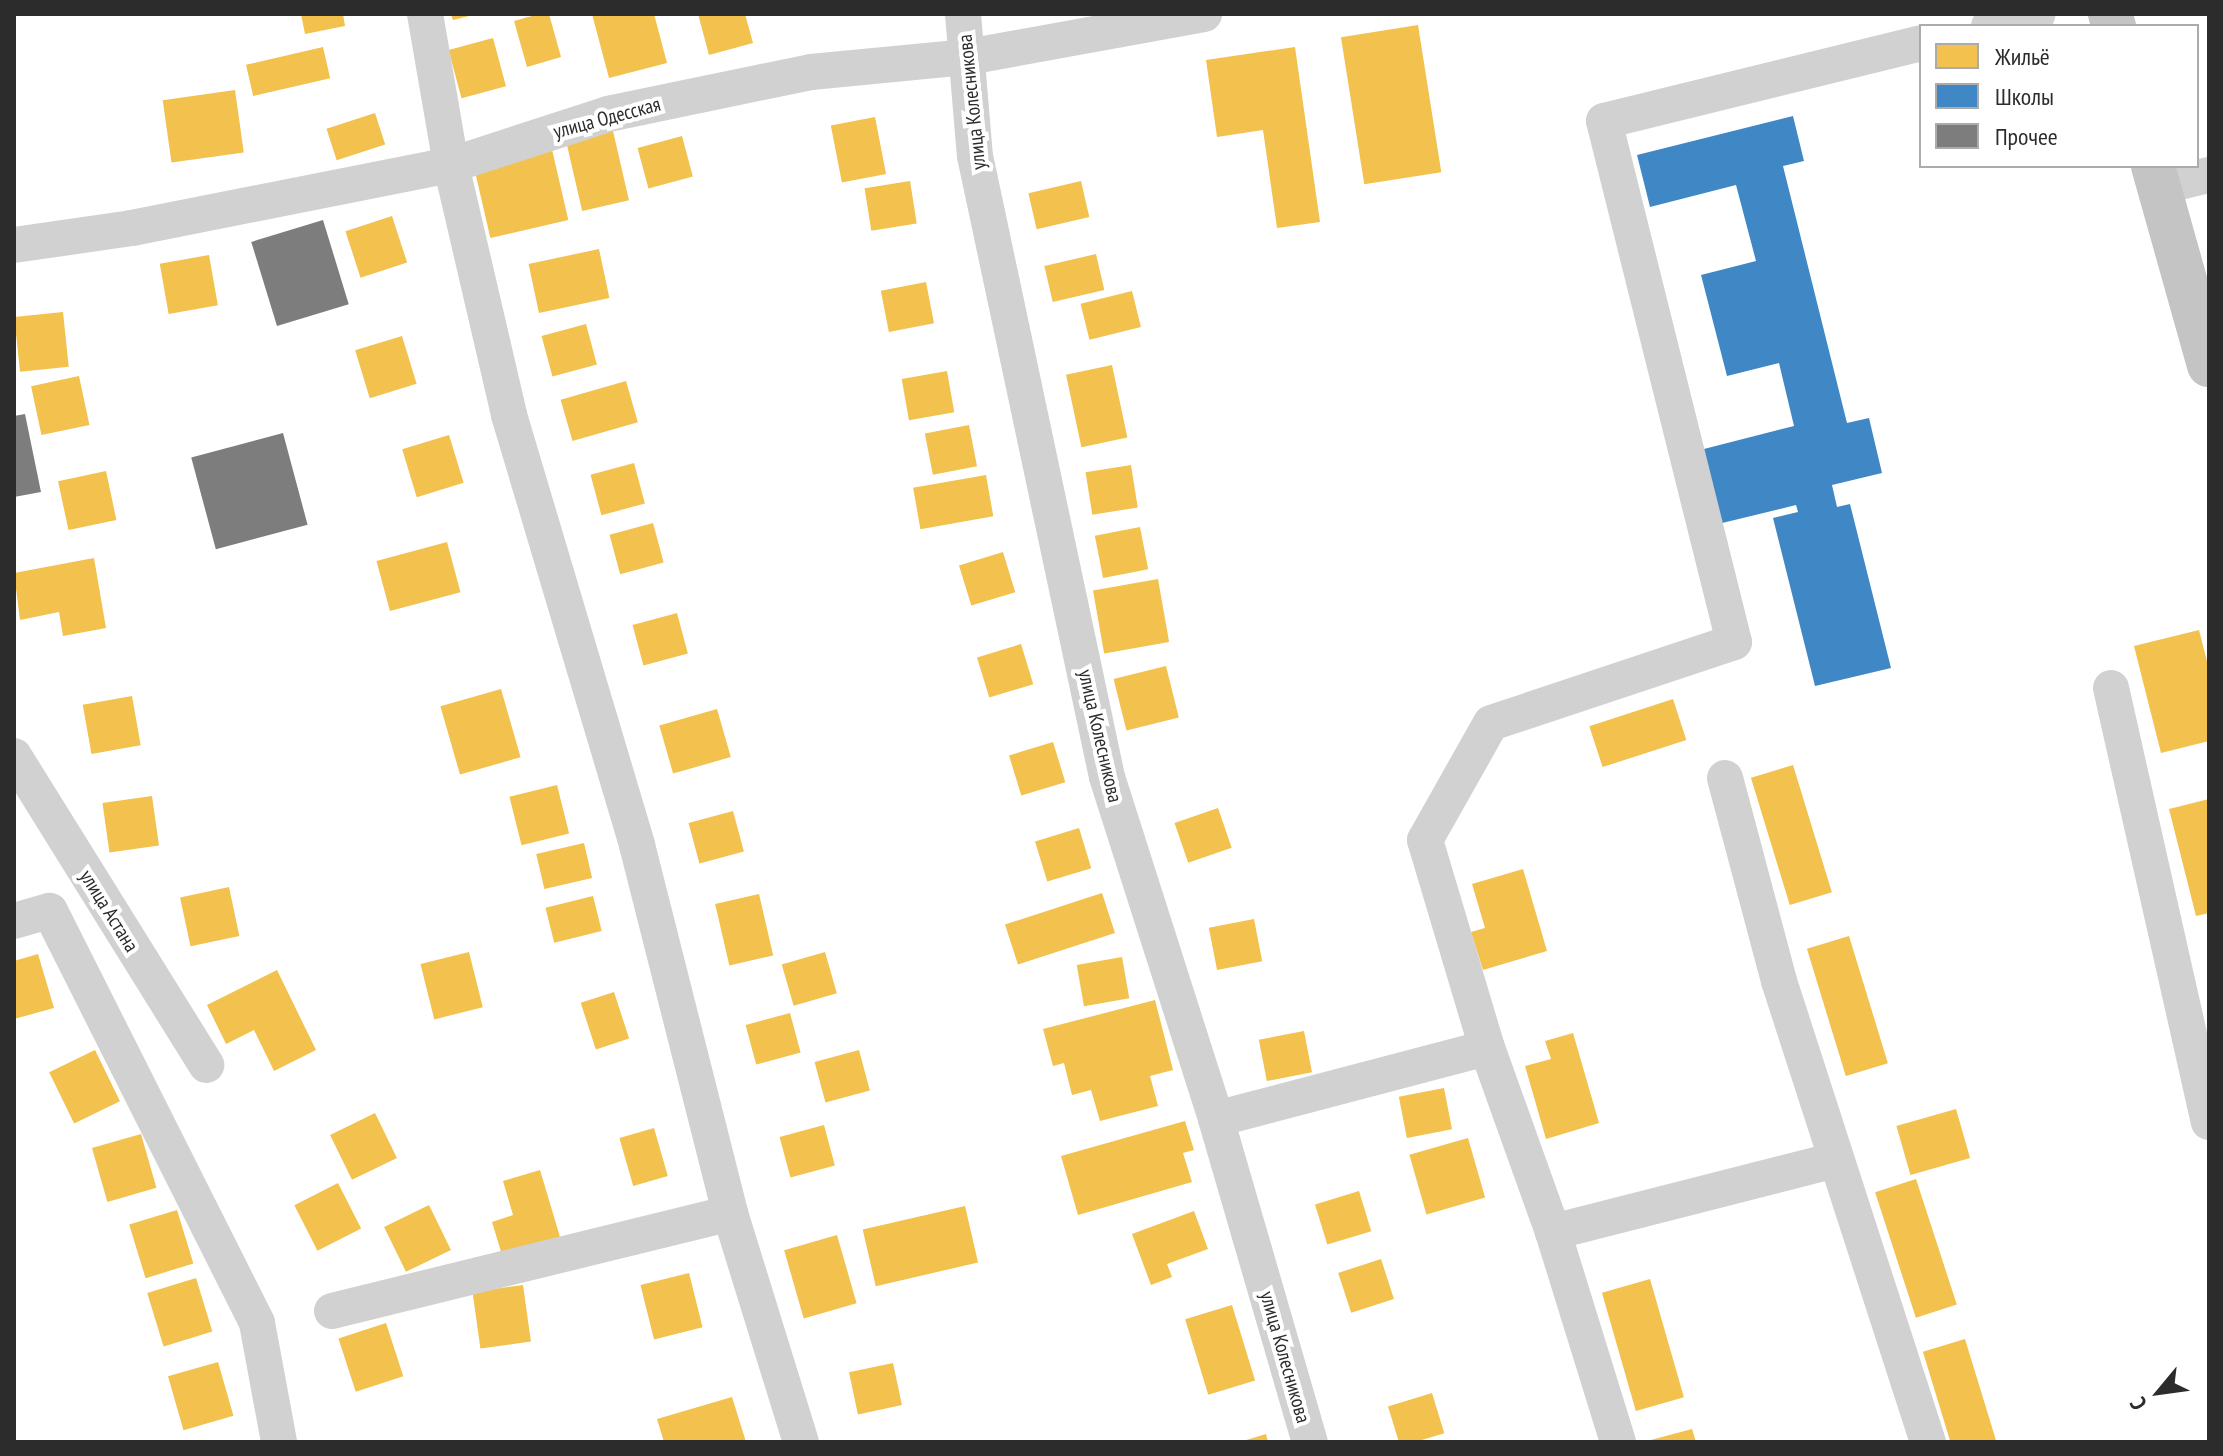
<!DOCTYPE html>
<html>
<head>
<meta charset="utf-8">
<style>
	body { margin:0 }
	#map { position:relative; width:2223px; height:1456px; overflow:hidden; background:#fff; font-family:"PT Sans Narrow",sans-serif }
	div>[style] { position:absolute }
	.homes>* { inset:0; background:#f2c14e; transform-origin:0 0 }
	.schools>* { inset:0; background:#3f88c5 }
	.building>* { inset:0; background:#7d7d7d; transform-origin:0 0 }
	.minor>* { height:36px; margin:-18px; padding:0 18px; transform-origin:18px; border-radius:18px; background:#d1d1d1 }
	.primary>* { height:44px; margin:-22px; padding:0 22px; transform-origin:22px; border-radius:22px; background:#c4c4c4 }
	span { translate:-50% -50%; white-space:nowrap; text-align:center; line-height:1.15; -webkit-text-stroke:8px #fff; paint-order:stroke }
	.street-label { font-size:20px; color:#2c2c2c }
	.frame { position:absolute; inset:0; border:16px solid #2c2c2c; pointer-events:none }
	.legend { position:absolute; left:1919px; top:24px; width:280px; height:144px; box-sizing:border-box; background:#fff; border:2px solid #ababab; margin:0; padding:10px 14px; list-style:none; font-size:24px; color:#2c2c2c }
	.legend li { display:flex; align-items:center; gap:16px; height:40px }
	.legend b { width:40px; border:2px solid #ababab }
	.north { position:absolute; left:2119px; top:1352px; width:80px; height:80px; -webkit-text-stroke:6px #fff; paint-order:stroke; rotate:241deg; font-size:22px; font-weight:700; line-height:32px; text-align:center; color:#2c2c2c }
	.north::after { content:''; display:block; margin:auto; width:28px; height:36px; background:#2c2c2c; clip-path:polygon(50% 0,100% 100%,50% 72%,0 100%) }
</style>
</head>
<body>
<div id="map">
	<div class="homes">
		<div style="clip-path:polygon(301px 14px,343px 14px,345px 26px,305px 34px)"></div>
		<div style="clip-path:polygon(451px 14px,473px 14px,473px 15px,453px 20px)"></div>
		<div style="clip-path:polygon(539px 14px,549px 14px,561px 57px,527px 67px,514px 21px)"></div>
		<div style="clip-path:polygon(592px 14px,654px 14px,667px 63px,609px 78px)"></div>
		<div style="clip-path:polygon(698px 14px,745px 14px,753px 43px,709px 55px)"></div>
		<div style="left:1418px;top:25px;width:149px;height:78px;rotate:81deg"></div>
		<div style="left:493px;top:38px;width:50px;height:46px;rotate:75deg"></div>
		<div style="left:323px;top:47px;width:32px;height:79px;rotate:77deg"></div>
		<div style="clip-path:polygon(1295px 47px,1320px 222px,1277px 228px,1263px 130px,1217px 137px,1206px 60px)"></div>
		<div style="left:235px;top:90px;width:63px;height:73px;rotate:82deg"></div>
		<div style="left:375px;top:113px;width:33px;height:51px;rotate:72deg"></div>
		<div style="left:875px;top:117px;width:58px;height:45px;rotate:79deg"></div>
		<div style="left:613px;top:131px;width:71px;height:48px;rotate:77deg"></div>
		<div style="left:682px;top:136px;width:42px;height:46px;rotate:75deg"></div>
		<div style="left:551px;top:145px;width:77px;height:80px;rotate:77deg"></div>
		<div style="left:910px;top:181px;width:43px;height:46px;rotate:81deg"></div>
		<div style="left:1081px;top:181px;width:37px;height:54px;rotate:77deg"></div>
		<div style="left:392px;top:216px;width:49px;height:49px;rotate:72deg"></div>
		<div style="left:599px;top:249px;width:50px;height:72px;rotate:78deg"></div>
		<div style="left:1096px;top:254px;width:37px;height:53px;rotate:77deg"></div>
		<div style="left:209px;top:255px;width:51px;height:50px;rotate:80deg"></div>
		<div style="left:926px;top:282px;width:42px;height:46px;rotate:79deg"></div>
		<div style="left:1132px;top:291px;width:37px;height:53px;rotate:76deg"></div>
		<div style="left:63px;top:312px;width:55px;height:49px;rotate:84deg"></div>
		<div style="left:586px;top:324px;width:42px;height:46px;rotate:75deg"></div>
		<div style="left:402px;top:336px;width:50px;height:49px;rotate:73deg"></div>
		<div style="left:1112px;top:365px;width:74px;height:47px;rotate:78deg"></div>
		<div style="left:947px;top:371px;width:42px;height:46px;rotate:80deg"></div>
		<div style="left:79px;top:376px;width:50px;height:49px;rotate:78deg"></div>
		<div style="left:626px;top:381px;width:43px;height:68px;rotate:74deg"></div>
		<div style="left:969px;top:425px;width:42px;height:45px;rotate:79deg"></div>
		<div style="left:449px;top:435px;width:50px;height:49px;rotate:73deg"></div>
		<div style="left:634px;top:463px;width:42px;height:45px;rotate:75deg"></div>
		<div style="left:1131px;top:465px;width:43px;height:46px;rotate:81deg"></div>
		<div style="left:106px;top:471px;width:50px;height:49px;rotate:78deg"></div>
		<div style="left:986px;top:475px;width:42px;height:74px;rotate:80deg"></div>
		<div style="left:653px;top:523px;width:41px;height:45px;rotate:75deg"></div>
		<div style="left:1140px;top:527px;width:43px;height:46px;rotate:79deg"></div>
		<div style="left:447px;top:542px;width:52px;height:73px;rotate:75deg"></div>
		<div style="left:1003px;top:552px;width:42px;height:46px;rotate:73deg"></div>
		<div style="clip-path:polygon(94px 558px,106px 628px,63px 636px,59px 612px,20px 620px,14px 573px)"></div>
		<div style="left:1158px;top:579px;width:64px;height:66px;rotate:80deg"></div>
		<div style="left:677px;top:613px;width:42px;height:46px;rotate:75deg"></div>
		<div style="clip-path:polygon(2199px 630px,2209px 669px,2209px 741px,2161px 753px,2134px 646px)"></div>
		<div style="left:1021px;top:644px;width:42px;height:46px;rotate:73deg"></div>
		<div style="left:1166px;top:666px;width:53px;height:54px;rotate:76deg"></div>
		<div style="left:501px;top:689px;width:71px;height:63px;rotate:74deg"></div>
		<div style="left:132px;top:696px;width:50px;height:50px;rotate:80deg"></div>
		<div style="left:1673px;top:699px;width:43px;height:88px;rotate:72deg"></div>
		<div style="left:717px;top:709px;width:50px;height:60px;rotate:74deg"></div>
		<div style="left:1053px;top:742px;width:42px;height:46px;rotate:73deg"></div>
		<div style="left:1793px;top:765px;width:133px;height:44px;rotate:73deg"></div>
		<div style="left:557px;top:785px;width:50px;height:49px;rotate:76deg"></div>
		<div style="left:152px;top:796px;width:50px;height:50px;rotate:82deg"></div>
		<div style="clip-path:polygon(2209px 799px,2209px 913px,2196px 916px,2169px 809px)"></div>
		<div style="left:1218px;top:808px;width:42px;height:46px;rotate:71deg"></div>
		<div style="left:733px;top:811px;width:42px;height:46px;rotate:75deg"></div>
		<div style="left:1079px;top:828px;width:42px;height:46px;rotate:73deg"></div>
		<div style="left:584px;top:843px;width:36px;height:49px;rotate:77deg"></div>
		<div style="clip-path:polygon(1523px 869px,1547px 951px,1483px 970px,1471px 932px,1485px 928px,1472px 884px)"></div>
		<div style="left:229px;top:887px;width:50px;height:50px;rotate:78deg"></div>
		<div style="left:1102px;top:893px;width:42px;height:102px;rotate:72deg"></div>
		<div style="left:759px;top:894px;width:63px;height:45px;rotate:77deg"></div>
		<div style="left:593px;top:896px;width:36px;height:49px;rotate:76deg"></div>
		<div style="left:1254px;top:919px;width:43px;height:46px;rotate:79deg"></div>
		<div style="left:1849px;top:936px;width:133px;height:44px;rotate:73deg"></div>
		<div style="left:469px;top:952px;width:57px;height:50px;rotate:76deg"></div>
		<div style="left:825px;top:952px;width:43px;height:45px;rotate:74deg"></div>
		<div style="clip-path:polygon(38px 954px,54px 1008px,14px 1019px,14px 961px)"></div>
		<div style="left:1122px;top:957px;width:42px;height:46px;rotate:80deg"></div>
		<div style="clip-path:polygon(277px 970px,316px 1050px,274px 1071px,254px 1030px,226px 1044px,207px 1005px)"></div>
		<div style="left:614px;top:992px;width:49px;height:35px;rotate:72deg"></div>
		<div style="clip-path:polygon(1155px 1000px,1173px 1070px,1150px 1076px,1158px 1106px,1100px 1121px,1091px 1090px,1072px 1095px,1064px 1063px,1053px 1066px,1043px 1029px)"></div>
		<div style="left:790px;top:1013px;width:41px;height:46px;rotate:75deg"></div>
		<div style="left:1304px;top:1031px;width:42px;height:46px;rotate:79deg"></div>
		<div style="clip-path:polygon(1573px 1033px,1599px 1123px,1546px 1139px,1525px 1066px,1551px 1059px,1545px 1041px)"></div>
		<div style="left:95px;top:1050px;width:57px;height:51px;rotate:64deg"></div>
		<div style="left:859px;top:1050px;width:42px;height:46px;rotate:75deg"></div>
		<div style="left:1444px;top:1088px;width:42px;height:46px;rotate:79deg"></div>
		<div style="left:1956px;top:1109px;width:51px;height:62px;rotate:74deg"></div>
		<div style="left:375px;top:1113px;width:50px;height:50px;rotate:64deg"></div>
		<div style="clip-path:polygon(1185px 1121px,1194px 1150px,1183px 1153px,1192px 1182px,1078px 1215px,1061px 1156px)"></div>
		<div style="left:824px;top:1125px;width:42px;height:46px;rotate:75deg"></div>
		<div style="left:654px;top:1128px;width:50px;height:36px;rotate:74deg"></div>
		<div style="left:141px;top:1134px;width:56px;height:51px;rotate:74deg"></div>
		<div style="left:1468px;top:1138px;width:62px;height:61px;rotate:74deg"></div>
		<div style="clip-path:polygon(540px 1170px,560px 1237px,502px 1255px,492px 1222px,513px 1215px,503px 1181px)"></div>
		<div style="left:1916px;top:1179px;width:132px;height:43px;rotate:72deg"></div>
		<div style="left:338px;top:1183px;width:51px;height:49px;rotate:63deg"></div>
		<div style="left:1359px;top:1191px;width:42px;height:46px;rotate:73deg"></div>
		<div style="left:429px;top:1205px;width:50px;height:50px;rotate:64deg"></div>
		<div style="left:965px;top:1206px;width:58px;height:105px;rotate:77deg"></div>
		<div style="left:177px;top:1210px;width:56px;height:50px;rotate:73deg"></div>
		<div style="clip-path:polygon(1194px 1211px,1208px 1249px,1167px 1264px,1172px 1277px,1151px 1285px,1132px 1234px)"></div>
		<div style="left:837px;top:1235px;width:71px;height:55px;rotate:74deg"></div>
		<div style="left:1381px;top:1259px;width:42px;height:45px;rotate:72deg"></div>
		<div style="left:689px;top:1273px;width:56px;height:50px;rotate:76deg"></div>
		<div style="left:196px;top:1278px;width:56px;height:51px;rotate:73deg"></div>
		<div style="left:1650px;top:1279px;width:123px;height:50px;rotate:74deg"></div>
		<div style="left:523px;top:1285px;width:57px;height:51px;rotate:82deg"></div>
		<div style="left:1232px;top:1305px;width:79px;height:49px;rotate:73deg"></div>
		<div style="left:386px;top:1323px;width:56px;height:50px;rotate:72deg"></div>
		<div style="left:1965px;top:1339px;width:108px;height:44px;rotate:73deg"></div>
		<div style="left:218px;top:1362px;width:56px;height:52px;rotate:74deg"></div>
		<div style="left:893px;top:1363px;width:43px;height:45px;rotate:78deg"></div>
		<div style="left:1432px;top:1393px;width:42px;height:46px;rotate:73deg"></div>
		<div style="clip-path:polygon(732px 1397px,746px 1442px,664px 1442px,657px 1419px)"></div>
		<div style="clip-path:polygon(1692px 1429px,1696px 1442px,1647px 1442px,1647px 1441px)"></div>
		<div style="clip-path:polygon(1266px 1434px,1268px 1442px,1243px 1442px,1243px 1441px)"></div>
	</div>
	<div class="schools">
		<div style="clip-path:polygon(1793px 116px,1804px 161px,1783px 166px,1847px 423px,1869px 418px,1882px 473px,1832px 485px,1837px 507px,1850px 504px,1891px 668px,1815px 686px,1773px 518px,1798px 512px,1796px 505px,1718px 524px,1700px 450px,1794px 426px,1779px 363px,1727px 376px,1701px 275px,1756px 261px,1736px 185px,1650px 207px,1637px 155px)"></div>
	</div>
	<div class="building">
		<div style="left:323px;top:220px;width:88px;height:75px;rotate:73deg"></div>
		<div style="clip-path:polygon(25px 414px,41px 492px,14px 497px,14px 416px)"></div>
		<div style="left:283px;top:433px;width:95px;height:95px;rotate:75deg"></div>
	</div>
	<div class="minor">
		<div style="left:425px;top:14px;width:153px;rotate:80.2deg"></div>
		<div style="left:451px;top:165px;width:257px;rotate:76.9deg"></div>
		<div style="left:509px;top:415px;width:449px;rotate:73.4deg"></div>
		<div style="left:637px;top:845px;width:380px;rotate:75.8deg"></div>
		<div style="left:730px;top:1213px;width:240px;rotate:72.8deg"></div>
		<div style="left:963px;top:14px;width:143px;rotate:85.2deg"></div>
		<div style="left:975px;top:156px;width:635px;rotate:78deg"></div>
		<div style="left:1107px;top:777px;width:359px;rotate:72.3deg"></div>
		<div style="left:1216px;top:1119px;width:336px;rotate:73.8deg"></div>
		<div style="left:1989px;top:26px;width:50px;rotate:-13.8deg"></div>
		<div style="left:2159px;top:187px;width:51px;rotate:-13.5deg"></div>
		<div style="left:14px;top:245px;width:119px;rotate:-8.2deg"></div>
		<div style="left:132px;top:228px;width:325px;rotate:-11.2deg"></div>
		<div style="left:451px;top:165px;width:165px;rotate:-18deg"></div>
		<div style="left:608px;top:114px;width:207px;rotate:-11.7deg"></div>
		<div style="left:811px;top:72px;width:158px;rotate:-5.5deg"></div>
		<div style="left:968px;top:57px;width:240px;rotate:-10.3deg"></div>
		<div style="left:2111px;top:688px;width:445px;rotate:77.3deg"></div>
		<div style="left:14px;top:756px;width:364px;rotate:58.1deg"></div>
		<div style="left:1725px;top:778px;width:210px;rotate:75.1deg"></div>
		<div style="left:1779px;top:981px;width:484px;rotate:72.1deg"></div>
		<div style="left:14px;top:921px;width:37px;rotate:-16deg"></div>
		<div style="left:50px;top:911px;width:461px;rotate:63.3deg"></div>
		<div style="left:257px;top:1323px;width:121px;rotate:79.5deg"></div>
		<div style="left:1216px;top:1119px;width:280px;rotate:-14.7deg"></div>
		<div style="left:1553px;top:1232px;width:292px;rotate:-14.3deg"></div>
		<div style="left:332px;top:1311px;width:410px;rotate:-13.8deg"></div>
		<div style="left:1618px;top:1442px;width:220px;rotate:-107.2deg"></div>
		<div style="left:1553px;top:1232px;width:195px;rotate:-109.7deg"></div>
		<div style="left:1487px;top:1048px;width:217px;rotate:-106.6deg"></div>
		<div style="left:1425px;top:840px;width:134px;rotate:-60.6deg"></div>
		<div style="left:1491px;top:723px;width:256px;rotate:-18.4deg"></div>
		<div style="left:1734px;top:642px;width:537px;rotate:-104.01deg"></div>
		<div style="left:1604px;top:121px;width:326px;rotate:-13.8deg"></div>
	</div>
	<div class="primary">
		<div style="left:2110px;top:14px;width:13px;rotate:72deg"></div>
		<div style="left:2153px;top:166px;width:207px;rotate:74.3deg"></div>
	</div>
	<div class="street-label">
		<span style="left:972px;top:102px;rotate:-96deg">улица Колесникова</span>
		<span style="left:607px;top:118px;rotate:-15deg">улица Одесская</span>
		<span style="left:1100px;top:736px;rotate:77deg">улица Колесникова</span>
		<span style="left:109px;top:911px;rotate:58deg">улица Астана</span>
		<span style="left:1285px;top:1357px;rotate:74deg">улица Колесникова</span>
	</div>
	<div class="frame"></div>
	<ul class="legend">
	<li><b style="height:22px;background:#f2c14e"></b>Жильё</li>
	<li><b style="height:22px;background:#3f88c5"></b>Школы</li>
	<li><b style="height:22px;background:#7d7d7d"></b>Прочее</li>
	</ul>
	<div class="north">С</div>
</div>
</body>
</html>
